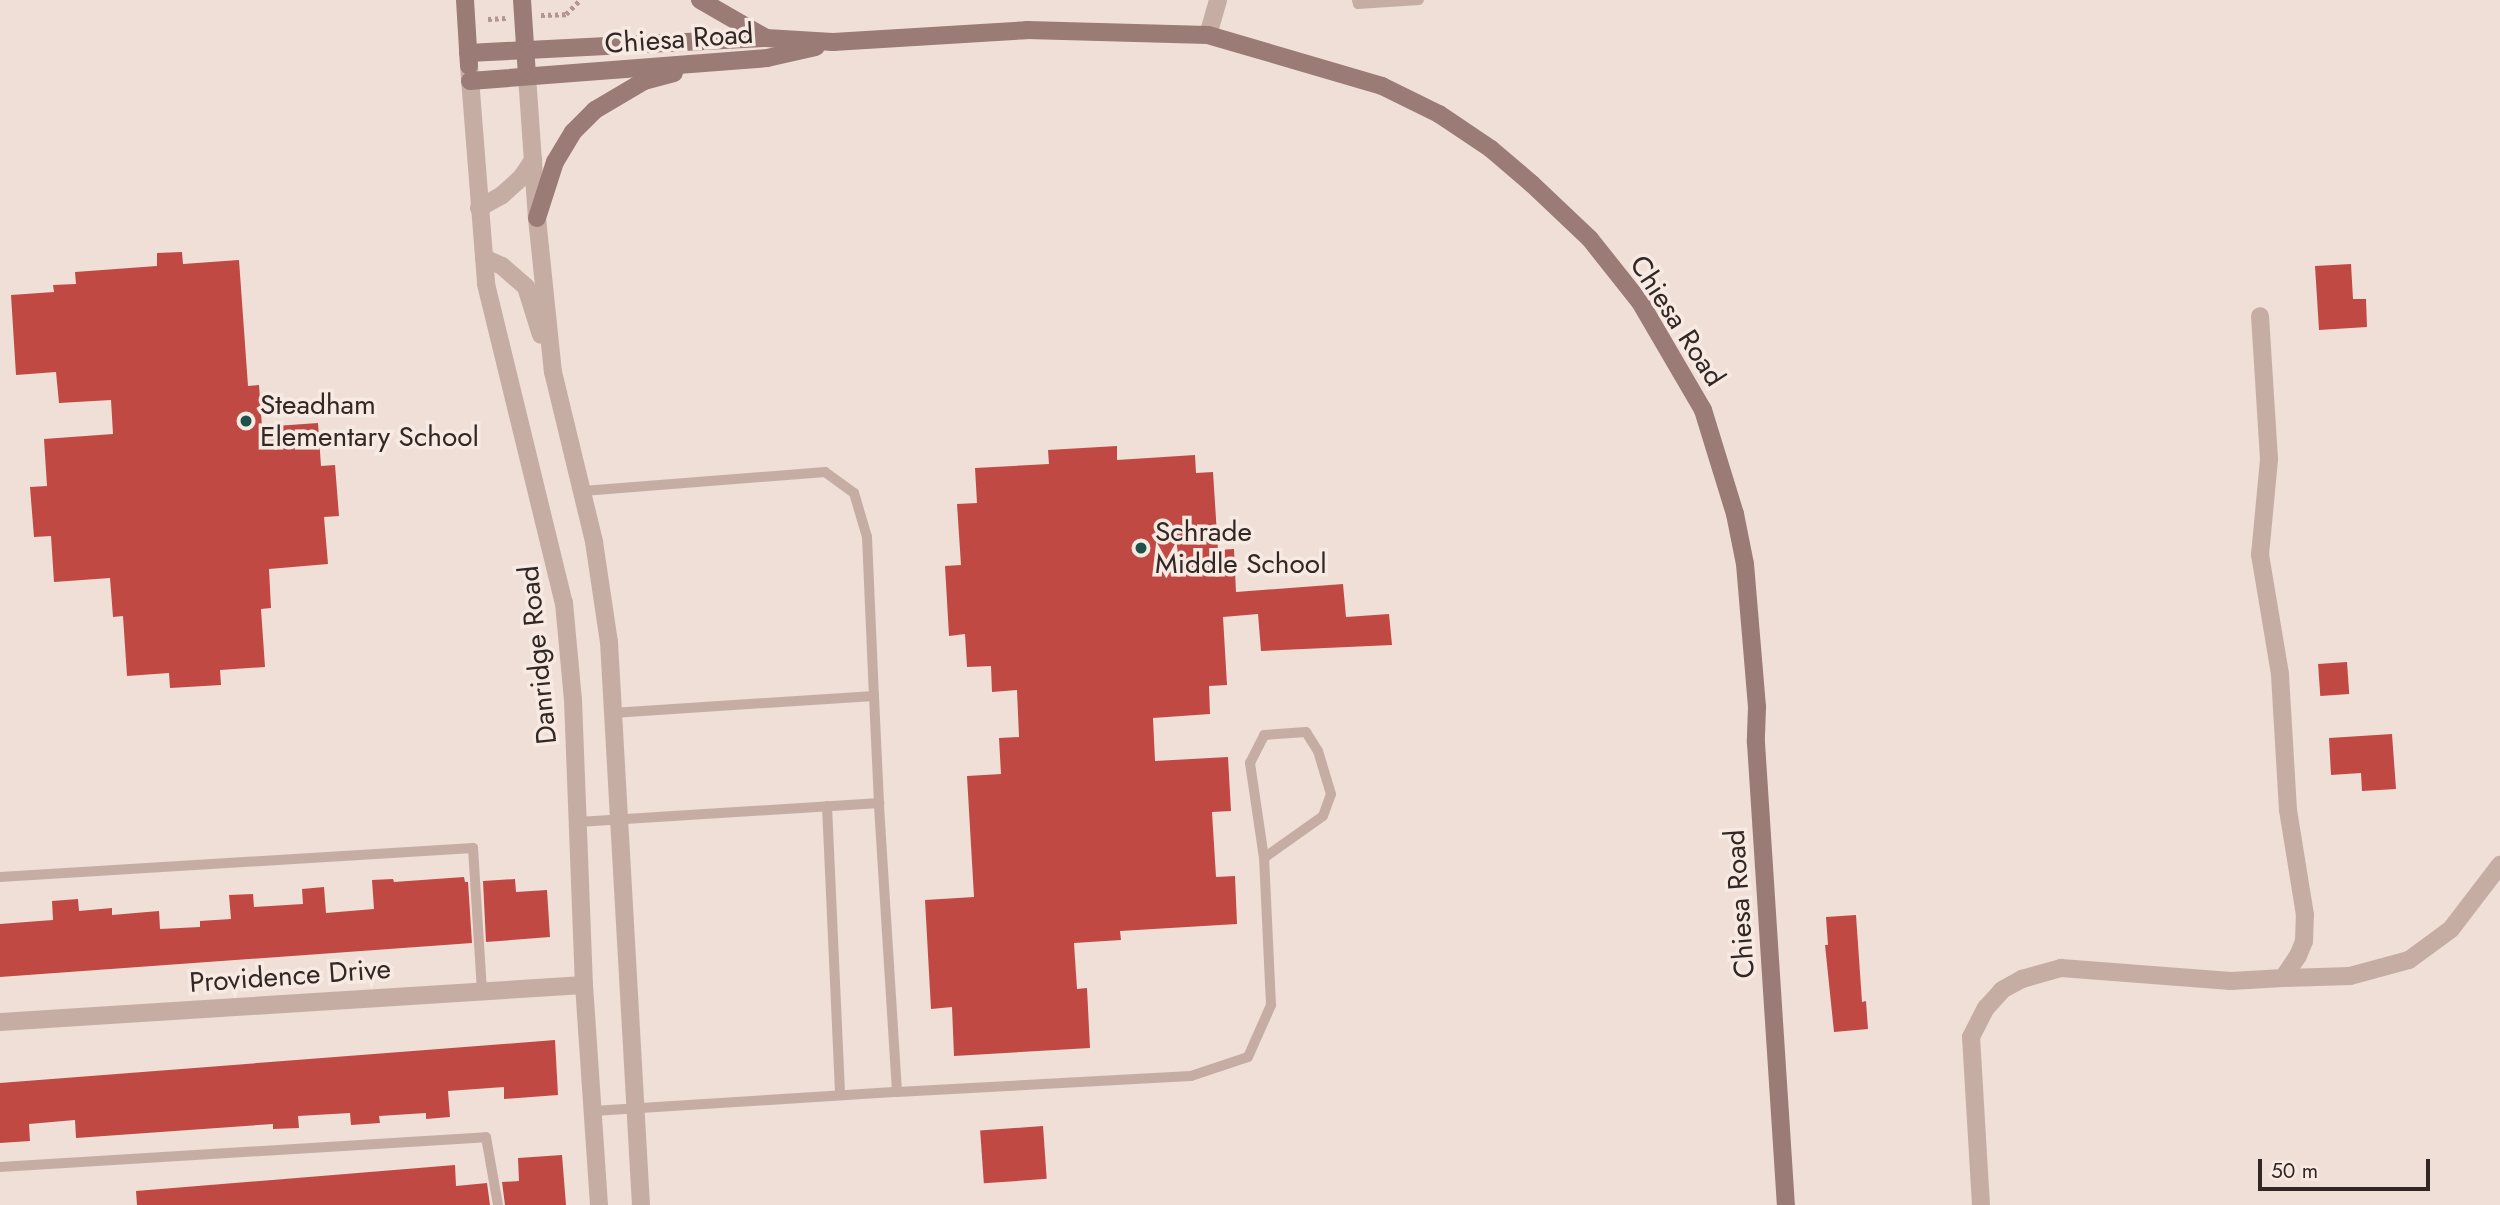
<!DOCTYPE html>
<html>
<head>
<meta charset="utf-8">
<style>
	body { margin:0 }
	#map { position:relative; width:2500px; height:1205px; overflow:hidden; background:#efdfd7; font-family:Jost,sans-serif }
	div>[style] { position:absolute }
	.building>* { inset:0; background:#c04944; transform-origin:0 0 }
	.path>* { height:4.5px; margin-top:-2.25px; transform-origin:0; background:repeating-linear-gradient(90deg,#b2968f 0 3.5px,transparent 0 7px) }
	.service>* { height:10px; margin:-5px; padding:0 5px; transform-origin:5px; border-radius:5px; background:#c6ada4 }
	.minor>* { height:18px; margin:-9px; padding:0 9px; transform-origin:9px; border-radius:9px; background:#c6ada4 }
	.tertiary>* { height:18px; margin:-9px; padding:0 9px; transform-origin:9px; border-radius:9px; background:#c6ada4 }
	.secondary>* { height:18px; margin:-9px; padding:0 9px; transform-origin:9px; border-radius:9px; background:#9a7b76 }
	.dots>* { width:19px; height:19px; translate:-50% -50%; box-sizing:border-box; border:4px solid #f7eae3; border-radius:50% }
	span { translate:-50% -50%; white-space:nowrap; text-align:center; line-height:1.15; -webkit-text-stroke:7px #f7eae3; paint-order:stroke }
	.street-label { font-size:28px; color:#322725 }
	.poi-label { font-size:28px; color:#322725 }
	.left { translate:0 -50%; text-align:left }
	.scale { position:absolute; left:2258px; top:1159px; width:172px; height:32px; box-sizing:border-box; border:4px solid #322725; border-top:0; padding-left:9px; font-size:21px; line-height:24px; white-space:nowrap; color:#322725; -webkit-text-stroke:5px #f7eae3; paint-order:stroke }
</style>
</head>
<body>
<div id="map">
	<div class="building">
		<div style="clip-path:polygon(182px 252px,183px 264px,239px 260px,248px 386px,259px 385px,262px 427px,318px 423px,321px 466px,335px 465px,339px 516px,324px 517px,328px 564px,269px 569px,271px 608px,261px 609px,265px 667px,220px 670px,221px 685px,170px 688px,169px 673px,127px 676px,123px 616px,113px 617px,110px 578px,54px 582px,51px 536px,34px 537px,30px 487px,47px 486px,44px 439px,113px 434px,111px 400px,59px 403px,56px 372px,16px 375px,11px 295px,54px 292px,53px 285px,76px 284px,75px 272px,157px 266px,157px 253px)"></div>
		<div style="clip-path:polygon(2351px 264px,2353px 299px,2366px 299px,2367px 327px,2319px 330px,2315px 266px)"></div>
		<div style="clip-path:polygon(1117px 446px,1117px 460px,1195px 455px,1196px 473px,1213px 472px,1218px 550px,1234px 549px,1236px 592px,1343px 584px,1346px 617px,1389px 614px,1392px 645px,1261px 651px,1258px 614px,1223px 617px,1227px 685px,1209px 686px,1210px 714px,1153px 718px,1155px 761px,1228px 757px,1231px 811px,1212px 812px,1216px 877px,1235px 876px,1237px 924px,1120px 931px,1121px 940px,1074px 943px,1077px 989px,1087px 988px,1090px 1048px,954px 1056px,952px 1007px,931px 1009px,925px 900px,974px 897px,967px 776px,1001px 774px,999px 738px,1019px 737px,1017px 690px,992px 692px,991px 666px,967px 667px,965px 634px,949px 636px,945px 566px,961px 565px,957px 504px,977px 503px,975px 468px,1049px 464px,1048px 450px)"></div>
		<div style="left:2347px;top:662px;width:32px;height:29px;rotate:86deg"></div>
		<div style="clip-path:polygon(2392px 734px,2396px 789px,2362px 791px,2361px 773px,2331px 775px,2329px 738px)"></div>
		<div style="clip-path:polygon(464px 877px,465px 882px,468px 882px,472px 943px,0 977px,0 924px,53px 920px,52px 901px,78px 899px,79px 911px,112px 908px,112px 915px,159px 911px,160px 929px,200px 927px,200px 921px,231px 919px,229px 895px,253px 894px,254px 907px,303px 904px,302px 889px,324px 887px,326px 913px,374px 909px,372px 880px,393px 879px,394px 882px)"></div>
		<div style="clip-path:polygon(515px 879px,516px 892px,547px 890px,550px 937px,486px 942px,483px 881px)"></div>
		<div style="clip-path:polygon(1856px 915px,1862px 1002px,1866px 1001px,1868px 1029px,1834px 1032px,1825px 945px,1828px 945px,1826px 917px)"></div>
		<div style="clip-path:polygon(555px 1040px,558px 1095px,504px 1099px,504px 1087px,448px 1091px,450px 1117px,426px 1119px,426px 1113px,379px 1116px,380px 1123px,351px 1125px,350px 1113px,298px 1116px,299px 1128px,273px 1129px,273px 1124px,76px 1138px,75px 1120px,29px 1124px,30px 1141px,0 1143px,0 1083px)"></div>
		<div style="left:1043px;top:1126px;width:53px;height:63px;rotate:86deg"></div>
		<div style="clip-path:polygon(562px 1155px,566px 1205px,505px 1205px,502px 1182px,519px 1181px,518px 1158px)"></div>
		<div style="clip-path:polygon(455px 1165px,456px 1186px,487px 1183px,490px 1205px,137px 1205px,136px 1191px)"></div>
	</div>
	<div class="path">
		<div style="left:541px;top:15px;width:25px;rotate:-2deg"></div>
		<div style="left:566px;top:14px;width:20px;rotate:-45deg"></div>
		<div style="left:488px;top:19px;width:18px;rotate:-3deg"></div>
	</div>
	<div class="service">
		<div style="left:1357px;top:0;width:4px;rotate:76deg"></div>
		<div style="left:1358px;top:4px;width:61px;rotate:-3.8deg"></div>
		<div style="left:583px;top:491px;width:243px;rotate:-4.5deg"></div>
		<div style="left:825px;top:472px;width:36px;rotate:36deg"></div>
		<div style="left:854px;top:493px;width:46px;rotate:73.5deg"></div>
		<div style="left:867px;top:537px;width:159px;rotate:87.5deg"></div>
		<div style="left:827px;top:806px;width:289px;rotate:87.4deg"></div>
		<div style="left:578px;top:822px;width:302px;rotate:-3.6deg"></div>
		<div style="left:879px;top:803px;width:107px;rotate:-92.7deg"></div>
		<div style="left:874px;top:696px;width:262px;rotate:176.3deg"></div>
		<div style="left:0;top:877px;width:474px;rotate:-3.5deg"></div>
		<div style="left:473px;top:848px;width:142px;rotate:86.4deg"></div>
		<div style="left:897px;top:1092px;width:294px;rotate:-3.1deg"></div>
		<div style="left:1191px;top:1076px;width:60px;rotate:-18.4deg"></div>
		<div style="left:1248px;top:1057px;width:57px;rotate:-66.1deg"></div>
		<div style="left:1271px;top:1005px;width:147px;rotate:-92.7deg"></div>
		<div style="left:1264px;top:858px;width:96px;rotate:-98.4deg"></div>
		<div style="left:1250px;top:763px;width:31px;rotate:-63deg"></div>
		<div style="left:1264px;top:735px;width:42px;rotate:-4.1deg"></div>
		<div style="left:1306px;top:732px;width:22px;rotate:58deg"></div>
		<div style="left:1318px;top:751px;width:45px;rotate:73.2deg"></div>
		<div style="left:1331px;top:794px;width:23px;rotate:110deg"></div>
		<div style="left:1323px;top:816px;width:72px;rotate:144.6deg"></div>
		<div style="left:593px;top:1111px;width:305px;rotate:-3.6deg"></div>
		<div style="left:897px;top:1092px;width:290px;rotate:-93.6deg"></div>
		<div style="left:0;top:1167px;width:487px;rotate:-3.5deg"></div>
		<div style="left:486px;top:1137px;width:69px;rotate:80deg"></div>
	</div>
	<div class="minor">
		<div style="left:1208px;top:35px;width:36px;rotate:-74deg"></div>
		<div style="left:2283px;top:978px;width:67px;rotate:-1.7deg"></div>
		<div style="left:2350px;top:976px;width:61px;rotate:-15.2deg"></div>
		<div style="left:2409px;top:960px;width:52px;rotate:-36.4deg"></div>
		<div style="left:2451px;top:929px;width:81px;rotate:-52.6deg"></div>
		<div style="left:0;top:1022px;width:585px;rotate:-3.63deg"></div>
		<div style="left:1981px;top:1205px;width:168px;rotate:-93.4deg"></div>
		<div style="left:1971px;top:1037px;width:33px;rotate:-63deg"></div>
		<div style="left:1986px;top:1008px;width:24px;rotate:-48deg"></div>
		<div style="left:2002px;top:990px;width:23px;rotate:-29deg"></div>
		<div style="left:2022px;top:979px;width:41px;rotate:-15.8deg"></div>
		<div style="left:2061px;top:968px;width:170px;rotate:4.4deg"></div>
		<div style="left:2231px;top:981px;width:52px;rotate:-3.3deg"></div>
		<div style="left:2283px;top:978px;width:27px;rotate:-56deg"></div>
		<div style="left:2298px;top:956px;width:16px;rotate:-68deg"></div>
		<div style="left:2304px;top:941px;width:26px;rotate:-88deg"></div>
		<div style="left:2305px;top:915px;width:106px;rotate:-99.2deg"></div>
		<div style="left:2288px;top:810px;width:136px;rotate:-93.4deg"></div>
		<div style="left:2280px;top:674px;width:121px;rotate:-99.5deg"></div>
		<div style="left:2260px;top:555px;width:96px;rotate:-84.6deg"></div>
		<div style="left:2269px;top:459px;width:143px;rotate:-93.6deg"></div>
	</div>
	<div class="tertiary">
		<div style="left:469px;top:66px;width:219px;rotate:85.5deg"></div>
		<div style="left:486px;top:284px;width:328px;rotate:76.3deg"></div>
		<div style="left:564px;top:603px;width:97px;rotate:84.7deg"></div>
		<div style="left:573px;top:700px;width:285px;rotate:87.8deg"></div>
		<div style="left:584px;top:985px;width:221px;rotate:86.1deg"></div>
		<div style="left:527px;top:76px;width:142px;rotate:86deg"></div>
		<div style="left:537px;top:218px;width:155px;rotate:84.1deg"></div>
		<div style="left:553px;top:372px;width:175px;rotate:76.4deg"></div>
		<div style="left:594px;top:542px;width:101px;rotate:81.5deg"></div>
		<div style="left:609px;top:642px;width:564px;rotate:86.75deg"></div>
		<div style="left:479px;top:208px;width:26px;rotate:-29deg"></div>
		<div style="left:502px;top:195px;width:25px;rotate:-42deg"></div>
		<div style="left:521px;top:178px;width:22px;rotate:-56deg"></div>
		<div style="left:484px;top:258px;width:20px;rotate:24deg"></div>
		<div style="left:502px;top:266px;width:32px;rotate:41deg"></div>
		<div style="left:526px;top:287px;width:50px;rotate:72.6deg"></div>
	</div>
	<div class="secondary">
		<div style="left:465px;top:0;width:66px;rotate:86.5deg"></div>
		<div style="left:522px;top:0;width:76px;rotate:86.2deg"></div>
		<div style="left:700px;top:0;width:76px;rotate:29.9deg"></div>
		<div style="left:468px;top:53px;width:298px;rotate:-2.9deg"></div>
		<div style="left:766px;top:38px;width:67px;rotate:3.4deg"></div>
		<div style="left:833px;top:42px;width:194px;rotate:-3.5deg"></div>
		<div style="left:1027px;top:30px;width:181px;rotate:1.6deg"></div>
		<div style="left:1208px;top:35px;width:181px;rotate:16.3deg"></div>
		<div style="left:1382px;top:86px;width:64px;rotate:26.2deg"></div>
		<div style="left:1439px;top:114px;width:63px;rotate:33.9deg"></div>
		<div style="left:1491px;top:149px;width:54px;rotate:40.5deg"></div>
		<div style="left:1532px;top:184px;width:80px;rotate:43.5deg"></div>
		<div style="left:1590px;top:239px;width:80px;rotate:51.6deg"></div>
		<div style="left:1640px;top:302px;width:125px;rotate:59.7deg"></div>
		<div style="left:1703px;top:410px;width:109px;rotate:72.9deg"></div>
		<div style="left:1735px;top:514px;width:51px;rotate:78.7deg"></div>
		<div style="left:1745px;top:564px;width:144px;rotate:85.2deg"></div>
		<div style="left:1757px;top:707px;width:36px;rotate:92deg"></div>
		<div style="left:1756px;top:743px;width:463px;rotate:86.3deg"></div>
		<div style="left:470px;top:81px;width:298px;rotate:-4.4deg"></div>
		<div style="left:767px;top:58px;width:50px;rotate:-12.7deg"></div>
		<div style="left:537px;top:218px;width:59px;rotate:-72.2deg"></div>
		<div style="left:555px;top:162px;width:35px;rotate:-59deg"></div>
		<div style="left:573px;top:132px;width:31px;rotate:-45deg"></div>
		<div style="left:595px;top:110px;width:57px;rotate:-30.6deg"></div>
		<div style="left:644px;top:81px;width:31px;rotate:-15deg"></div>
	</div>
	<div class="dots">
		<div style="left:246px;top:421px;background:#1d514a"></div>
		<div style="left:1141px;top:548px;background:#1d514a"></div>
	</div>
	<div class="street-label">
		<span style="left:679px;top:39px;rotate:-4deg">Chiesa Road</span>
		<span style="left:1677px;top:321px;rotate:57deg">Chiesa Road</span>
		<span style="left:538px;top:655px;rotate:-96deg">Danridge Road</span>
		<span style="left:1740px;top:904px;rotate:-94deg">Chiesa Road</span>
		<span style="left:290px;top:976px;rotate:-4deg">Providence Drive</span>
	</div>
	<div class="poi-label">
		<span class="left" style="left:260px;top:421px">Steadham<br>Elementary School</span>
		<span class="left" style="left:1155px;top:548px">Schrade<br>Middle School</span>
	</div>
	<div class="scale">50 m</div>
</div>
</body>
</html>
